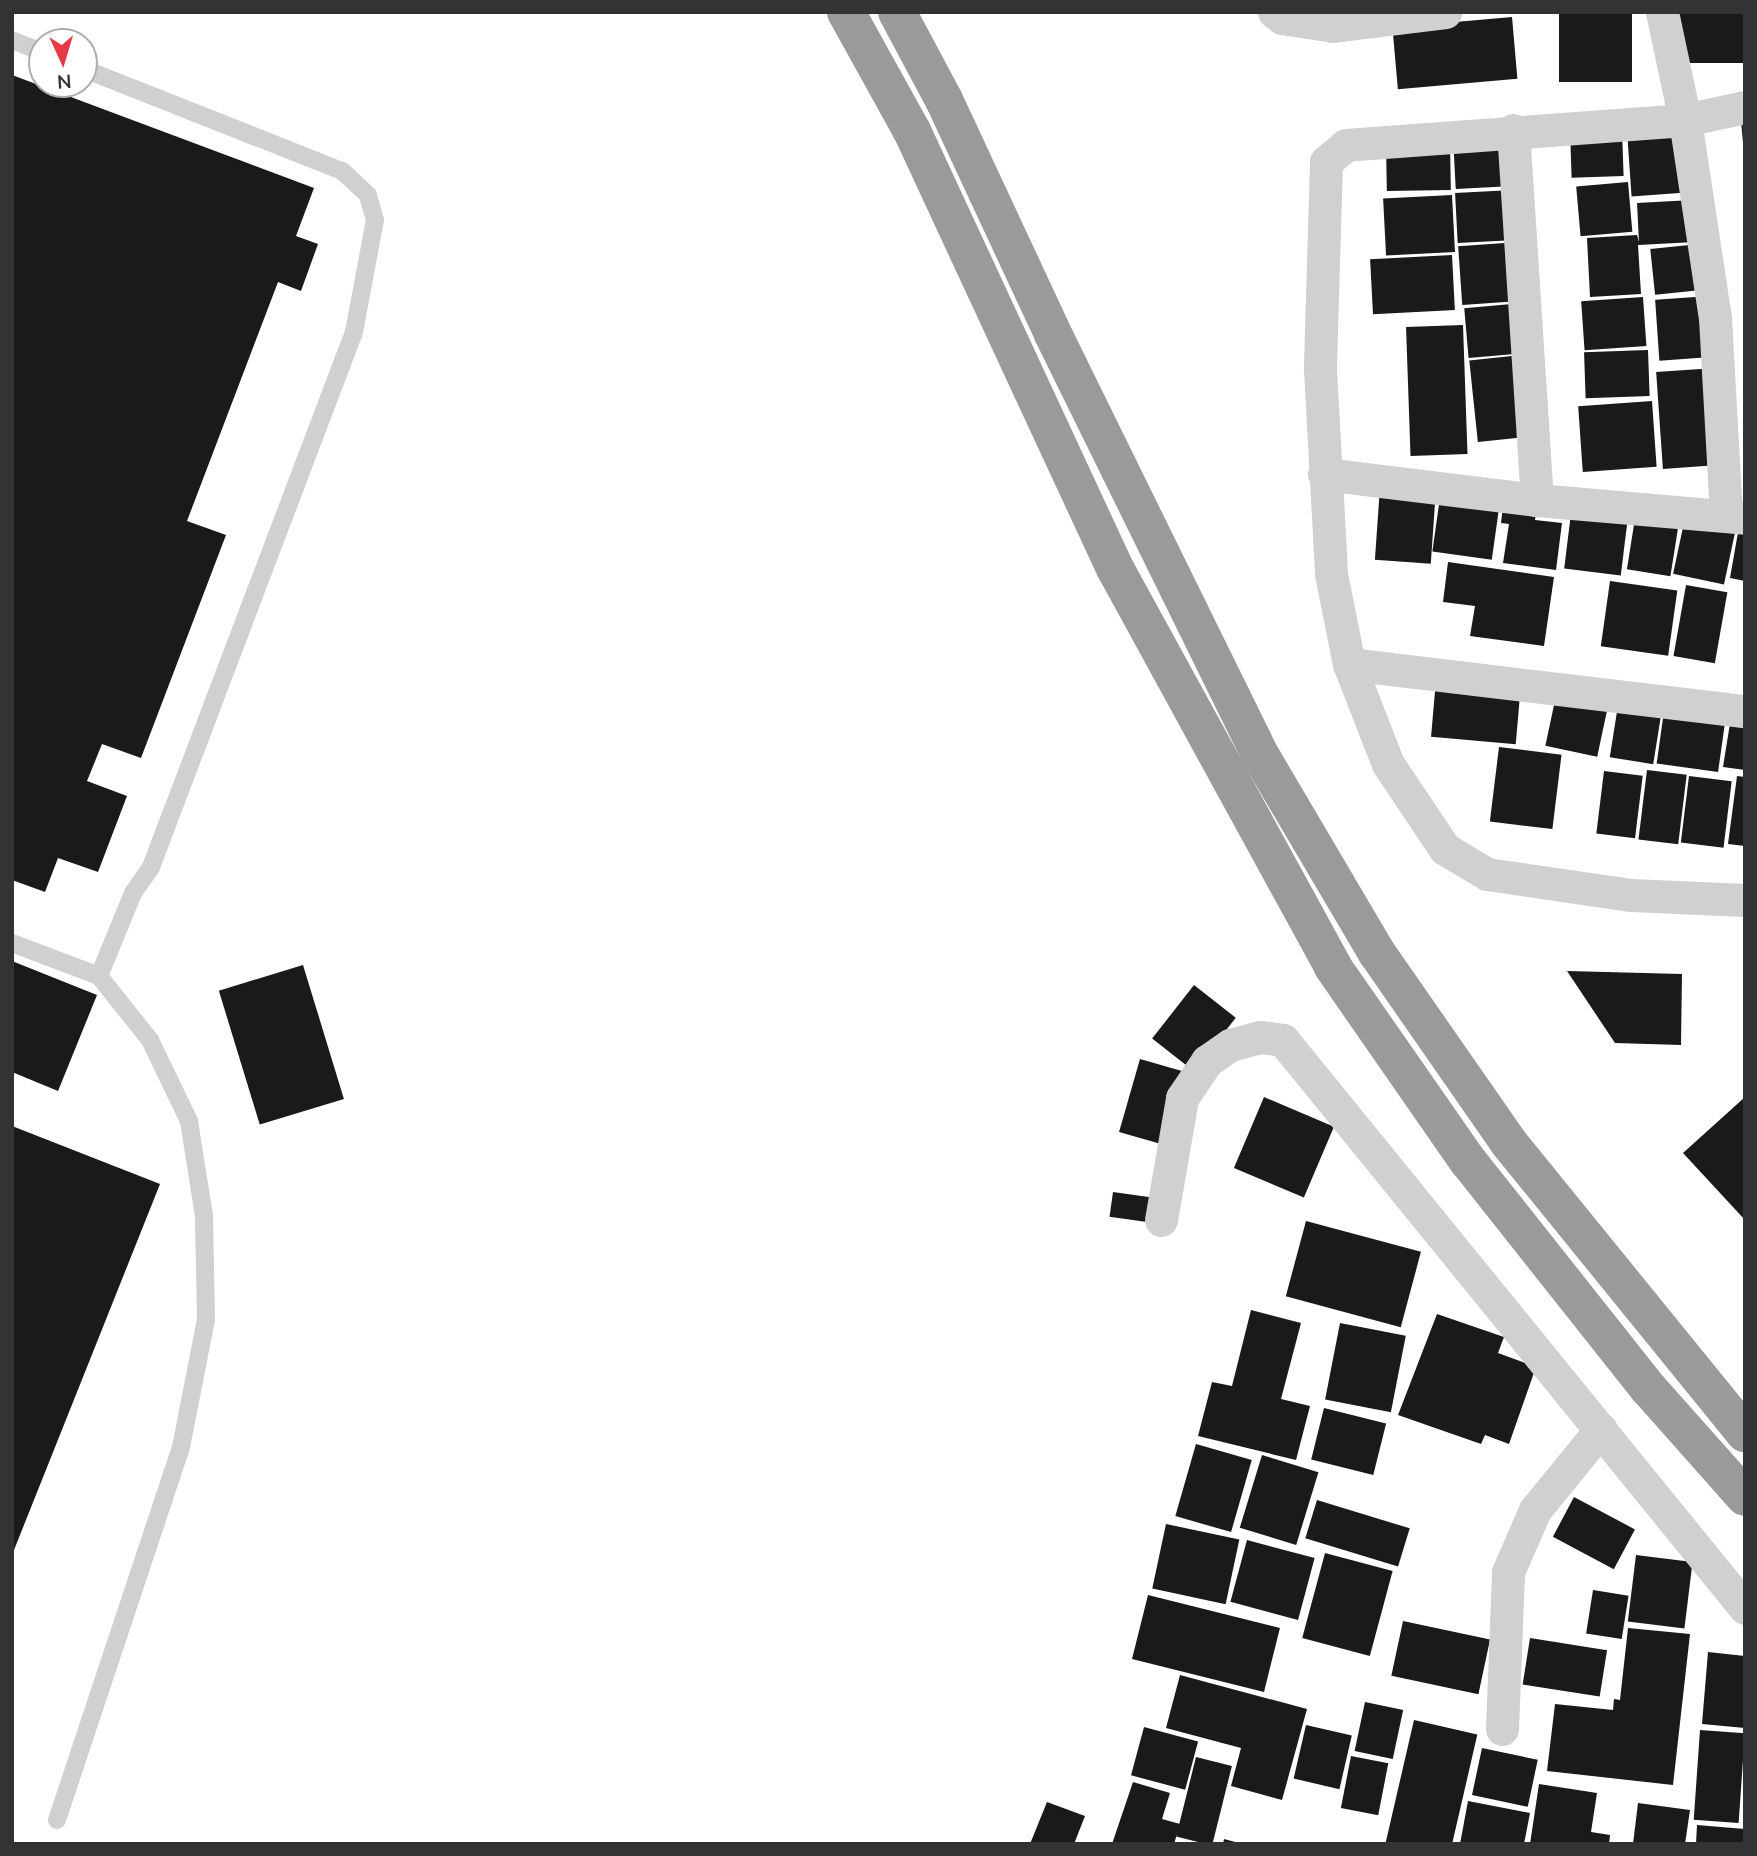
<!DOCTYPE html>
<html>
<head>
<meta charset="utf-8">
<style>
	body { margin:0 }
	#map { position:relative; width:1757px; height:1856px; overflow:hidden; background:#fff; font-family:Mulish,sans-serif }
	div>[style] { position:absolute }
	.building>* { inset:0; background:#1a1a1a; transform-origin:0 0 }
	.service>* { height:18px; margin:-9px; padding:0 9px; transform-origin:9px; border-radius:9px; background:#d0d0d0 }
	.minor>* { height:33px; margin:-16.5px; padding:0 16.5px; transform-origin:16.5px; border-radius:16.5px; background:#d0d0d0 }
	.motorway>* { height:38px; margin:-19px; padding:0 19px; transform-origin:19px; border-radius:19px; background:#9a9a9a }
	span { translate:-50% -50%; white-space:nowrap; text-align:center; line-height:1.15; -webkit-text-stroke:7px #fff; paint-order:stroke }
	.frame { position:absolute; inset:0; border:14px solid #333; pointer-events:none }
	.north { position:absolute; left:28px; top:28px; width:70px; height:70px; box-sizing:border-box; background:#fff; border:2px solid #adadad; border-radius:50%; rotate:176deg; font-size:19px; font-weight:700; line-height:28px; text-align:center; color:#333 }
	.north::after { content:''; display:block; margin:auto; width:24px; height:32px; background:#e63946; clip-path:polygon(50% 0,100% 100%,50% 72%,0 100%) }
</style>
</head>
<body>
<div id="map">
	<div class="building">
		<div style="left:1559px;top:12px;width:73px;height:70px"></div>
		<div style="left:1674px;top:12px;width:71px;height:51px"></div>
		<div style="left:1512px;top:17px;width:62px;height:120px;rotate:85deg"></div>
		<div style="clip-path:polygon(12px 75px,314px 188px,296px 236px,318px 244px,301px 291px,278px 282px,187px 521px,226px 535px,141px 758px,102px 744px,87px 781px,127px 796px,98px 872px,58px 858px,45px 892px,12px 880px)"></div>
		<div style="clip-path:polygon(1740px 109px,1745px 109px,1745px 143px,1743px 143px)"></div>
		<div style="left:1678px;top:129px;width:64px;height:51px;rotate:86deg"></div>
		<div style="left:1622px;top:130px;width:46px;height:52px;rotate:88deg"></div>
		<div style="left:1511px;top:135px;width:51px;height:58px;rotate:87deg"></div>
		<div style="left:1450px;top:142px;width:48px;height:64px;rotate:89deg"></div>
		<div style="left:1628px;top:182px;width:50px;height:52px;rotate:85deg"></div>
		<div style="left:1513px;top:190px;width:50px;height:58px;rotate:87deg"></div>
		<div style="left:1452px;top:195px;width:57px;height:69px;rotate:87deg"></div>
		<div style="clip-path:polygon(1692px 200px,1695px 242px,1638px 245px,1641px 294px,1590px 297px,1587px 238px,1637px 235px,1639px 242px,1637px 203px)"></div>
		<div style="left:1519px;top:242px;width:59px;height:61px;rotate:86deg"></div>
		<div style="left:1699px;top:244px;width:46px;height:49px;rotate:84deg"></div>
		<div style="left:1452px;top:255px;width:55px;height:82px;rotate:87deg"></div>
		<div style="left:1710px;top:296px;width:61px;height:55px;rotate:86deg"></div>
		<div style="left:1643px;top:297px;width:49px;height:62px;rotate:86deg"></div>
		<div style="left:1523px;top:303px;width:50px;height:59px;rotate:85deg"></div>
		<div style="left:1463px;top:325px;width:129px;height:57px;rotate:88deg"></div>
		<div style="left:1648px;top:350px;width:46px;height:64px;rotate:88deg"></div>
		<div style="left:1521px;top:355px;width:82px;height:52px;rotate:84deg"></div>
		<div style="left:1715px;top:368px;width:97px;height:59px;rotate:86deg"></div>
		<div style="left:1652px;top:401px;width:66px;height:74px;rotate:86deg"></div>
		<div style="left:1380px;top:487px;width:56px;height:73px;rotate:4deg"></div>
		<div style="left:1441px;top:490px;width:60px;height:62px;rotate:8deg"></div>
		<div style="clip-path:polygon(1504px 497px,1538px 501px,1535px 520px,1562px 523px,1556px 570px,1503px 563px,1509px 524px,1501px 523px)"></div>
		<div style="left:1572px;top:505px;width:57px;height:64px;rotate:7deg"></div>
		<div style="left:1636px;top:512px;width:44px;height:58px;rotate:9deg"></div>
		<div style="left:1686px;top:513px;width:52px;height:62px;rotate:12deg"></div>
		<div style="clip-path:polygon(1740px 521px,1745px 522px,1745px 581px,1730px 578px)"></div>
		<div style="clip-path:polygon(1448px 562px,1554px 577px,1544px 646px,1470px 636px,1475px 606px,1443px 602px)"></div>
		<div style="left:1610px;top:581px;width:68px;height:66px;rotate:8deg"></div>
		<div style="left:1686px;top:585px;width:42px;height:72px;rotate:10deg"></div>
		<div style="left:1436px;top:680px;width:85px;height:57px;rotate:5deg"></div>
		<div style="left:1557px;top:691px;width:53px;height:56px;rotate:12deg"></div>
		<div style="left:1619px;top:699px;width:44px;height:59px;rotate:9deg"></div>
		<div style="left:1665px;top:704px;width:62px;height:60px;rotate:8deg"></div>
		<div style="clip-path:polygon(1732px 711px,1745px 713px,1745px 770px,1723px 767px)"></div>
		<div style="left:1499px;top:747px;width:63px;height:75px;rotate:7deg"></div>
		<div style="left:1647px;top:770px;width:40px;height:70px;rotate:7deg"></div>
		<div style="left:1604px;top:771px;width:39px;height:63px;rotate:7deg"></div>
		<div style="left:1689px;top:776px;width:43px;height:67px;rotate:7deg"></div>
		<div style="clip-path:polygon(1737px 776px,1745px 777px,1745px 846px,1728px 844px)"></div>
		<div style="clip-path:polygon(12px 961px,97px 995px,58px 1091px,12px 1072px)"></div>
		<div style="left:303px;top:965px;width:140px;height:88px;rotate:73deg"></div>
		<div style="clip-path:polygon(1567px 971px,1682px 974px,1681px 1045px,1615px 1043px)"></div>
		<div style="left:1194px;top:985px;width:53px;height:68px;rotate:38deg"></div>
		<div style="left:1140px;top:1059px;width:50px;height:76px;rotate:16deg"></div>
		<div style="left:1264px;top:1097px;width:76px;height:77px;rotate:23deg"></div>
		<div style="clip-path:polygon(1745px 1097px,1745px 1220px,1683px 1153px)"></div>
		<div style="clip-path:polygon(12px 1126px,160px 1184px,12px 1555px)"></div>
		<div style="left:1113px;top:1192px;width:45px;height:25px;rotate:8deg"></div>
		<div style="left:1306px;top:1221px;width:119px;height:78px;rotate:15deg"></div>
		<div style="clip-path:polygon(1251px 1310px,1301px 1323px,1281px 1399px,1310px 1406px,1296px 1460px,1198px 1436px,1212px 1382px,1232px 1386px)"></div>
		<div style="clip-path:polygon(1437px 1314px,1504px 1337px,1498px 1353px,1536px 1367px,1509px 1444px,1485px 1435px,1481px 1444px,1398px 1415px)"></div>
		<div style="left:1340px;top:1323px;width:67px;height:78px;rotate:11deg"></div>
		<div style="left:1324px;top:1408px;width:64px;height:53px;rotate:14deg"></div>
		<div style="left:1196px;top:1444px;width:58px;height:75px;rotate:16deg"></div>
		<div style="left:1262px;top:1455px;width:59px;height:76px;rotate:17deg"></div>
		<div style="left:1574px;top:1497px;width:69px;height:45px;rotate:28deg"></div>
		<div style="left:1317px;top:1500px;width:97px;height:40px;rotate:17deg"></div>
		<div style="left:1166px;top:1524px;width:75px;height:66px;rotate:12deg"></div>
		<div style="left:1247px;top:1540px;width:70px;height:64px;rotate:15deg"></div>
		<div style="left:1325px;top:1553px;width:70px;height:88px;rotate:15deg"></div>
		<div style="left:1636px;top:1555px;width:57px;height:67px;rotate:7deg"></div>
		<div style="left:1593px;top:1590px;width:36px;height:44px;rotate:9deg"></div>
		<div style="left:1148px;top:1595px;width:136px;height:66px;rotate:14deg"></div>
		<div style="left:1403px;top:1621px;width:89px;height:56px;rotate:12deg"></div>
		<div style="clip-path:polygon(1628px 1628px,1690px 1634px,1673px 1785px,1547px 1771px,1555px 1704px,1613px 1710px,1614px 1699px,1620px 1700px)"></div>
		<div style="left:1530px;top:1638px;width:78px;height:47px;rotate:9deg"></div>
		<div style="clip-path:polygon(1708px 1652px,1745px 1656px,1745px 1728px,1702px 1724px)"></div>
		<div style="clip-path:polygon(1180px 1675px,1307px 1709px,1282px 1800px,1231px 1786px,1241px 1748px,1166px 1728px)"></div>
		<div style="left:1365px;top:1702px;width:39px;height:50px;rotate:12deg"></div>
		<div style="left:1414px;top:1720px;width:65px;height:128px;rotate:13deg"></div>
		<div style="left:1306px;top:1725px;width:47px;height:55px;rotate:13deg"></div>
		<div style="left:1144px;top:1727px;width:56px;height:50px;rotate:15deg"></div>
		<div style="left:1700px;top:1730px;width:45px;height:90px;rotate:4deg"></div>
		<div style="left:1482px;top:1748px;width:57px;height:48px;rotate:12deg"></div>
		<div style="left:1351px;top:1756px;width:38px;height:53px;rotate:11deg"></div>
		<div style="left:1196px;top:1757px;width:37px;height:82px;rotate:14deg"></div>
		<div style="clip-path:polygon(1133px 1782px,1170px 1793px,1162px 1819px,1180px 1824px,1174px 1844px,1112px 1844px)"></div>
		<div style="clip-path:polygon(1539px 1784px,1597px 1793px,1591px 1832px,1610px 1835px,1609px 1844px,1530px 1844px)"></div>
		<div style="clip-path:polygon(1468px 1801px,1530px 1813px,1524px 1844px,1460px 1844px)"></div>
		<div style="clip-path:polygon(1047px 1802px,1085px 1816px,1074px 1844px,1030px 1844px)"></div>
		<div style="clip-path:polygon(1638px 1803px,1690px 1810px,1685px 1844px,1633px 1844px)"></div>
		<div style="clip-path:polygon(1697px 1825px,1745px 1829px,1745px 1844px,1696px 1844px)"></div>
		<div style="clip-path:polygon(1224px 1839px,1239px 1843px,1239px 1844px,1223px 1844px)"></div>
	</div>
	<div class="service">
		<div style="left:12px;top:40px;width:32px;rotate:22deg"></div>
		<div style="left:12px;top:943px;width:93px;rotate:20.8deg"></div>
		<div style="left:99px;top:976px;width:90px;rotate:-67.7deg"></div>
		<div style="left:133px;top:893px;width:32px;rotate:-55deg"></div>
		<div style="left:151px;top:867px;width:572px;rotate:-69.22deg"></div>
		<div style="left:354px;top:332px;width:114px;rotate:-79.4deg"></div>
		<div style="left:375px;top:220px;width:26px;rotate:-106deg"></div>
		<div style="left:368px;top:195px;width:35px;rotate:-137deg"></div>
		<div style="left:342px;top:171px;width:277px;rotate:-158.4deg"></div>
		<div style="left:57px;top:1820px;width:393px;rotate:-71.6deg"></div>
		<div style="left:181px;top:1447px;width:129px;rotate:-78.9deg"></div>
		<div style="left:206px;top:1320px;width:104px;rotate:-91.1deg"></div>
		<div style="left:204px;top:1216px;width:96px;rotate:-99deg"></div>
		<div style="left:189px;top:1121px;width:90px;rotate:-115.7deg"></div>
		<div style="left:150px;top:1040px;width:82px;rotate:-128.6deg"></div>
	</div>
	<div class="minor">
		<div style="left:1274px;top:12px;width:10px;rotate:37deg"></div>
		<div style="left:1282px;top:18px;width:52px;rotate:8.9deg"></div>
		<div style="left:1333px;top:26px;width:113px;rotate:-7.1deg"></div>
		<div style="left:1662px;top:12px;width:110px;rotate:78deg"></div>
		<div style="left:1685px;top:120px;width:200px;rotate:81.4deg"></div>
		<div style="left:1715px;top:318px;width:197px;rotate:86.8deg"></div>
		<div style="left:1745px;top:107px;width:61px;rotate:167.8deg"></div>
		<div style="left:1685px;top:120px;width:340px;rotate:175.8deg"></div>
		<div style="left:1346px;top:145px;width:26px;rotate:140deg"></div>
		<div style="left:1326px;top:162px;width:207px;rotate:91.7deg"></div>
		<div style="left:1320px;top:369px;width:205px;rotate:86.9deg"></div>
		<div style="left:1331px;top:574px;width:92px;rotate:78.7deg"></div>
		<div style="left:1349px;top:664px;width:107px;rotate:68.7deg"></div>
		<div style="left:1388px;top:764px;width:102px;rotate:56.2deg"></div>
		<div style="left:1445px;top:849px;width:49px;rotate:30.8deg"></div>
		<div style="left:1487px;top:874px;width:146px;rotate:8.3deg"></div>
		<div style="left:1631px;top:895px;width:114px;rotate:2.5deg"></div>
		<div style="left:1513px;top:130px;width:371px;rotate:86.3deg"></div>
		<div style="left:1324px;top:474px;width:215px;rotate:7deg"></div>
		<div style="left:1537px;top:500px;width:209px;rotate:4.9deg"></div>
		<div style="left:1349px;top:664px;width:399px;rotate:6.8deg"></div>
		<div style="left:1161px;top:1220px;width:124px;rotate:-80.2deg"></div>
		<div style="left:1182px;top:1098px;width:45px;rotate:-56deg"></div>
		<div style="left:1207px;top:1061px;width:28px;rotate:-35deg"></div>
		<div style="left:1230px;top:1045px;width:31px;rotate:-15deg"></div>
		<div style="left:1260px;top:1037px;width:23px;rotate:7deg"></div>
		<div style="left:1283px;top:1040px;width:732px;rotate:50.88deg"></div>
		<div style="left:1502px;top:1729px;width:157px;rotate:-87.8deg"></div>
		<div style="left:1508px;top:1572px;width:68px;rotate:-66.5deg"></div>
		<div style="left:1535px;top:1510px;width:104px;rotate:-50.8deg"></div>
	</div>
	<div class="motorway">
		<div style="left:846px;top:12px;width:136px;rotate:61deg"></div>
		<div style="left:912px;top:131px;width:484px;rotate:65.1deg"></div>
		<div style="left:1116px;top:570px;width:452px;rotate:61.3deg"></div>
		<div style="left:1333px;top:967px;width:236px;rotate:55.2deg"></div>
		<div style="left:1468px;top:1161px;width:291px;rotate:51.6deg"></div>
		<div style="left:1649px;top:1389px;width:144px;rotate:48.4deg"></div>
		<div style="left:897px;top:12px;width:100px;rotate:61.9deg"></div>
		<div style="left:944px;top:100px;width:258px;rotate:65deg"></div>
		<div style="left:1053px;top:334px;width:473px;rotate:63.8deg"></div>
		<div style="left:1262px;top:758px;width:226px;rotate:59.5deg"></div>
		<div style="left:1377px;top:953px;width:231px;rotate:55.2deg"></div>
		<div style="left:1509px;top:1143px;width:374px;rotate:50.9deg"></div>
	</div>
	<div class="frame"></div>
	<div class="north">N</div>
</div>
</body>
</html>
